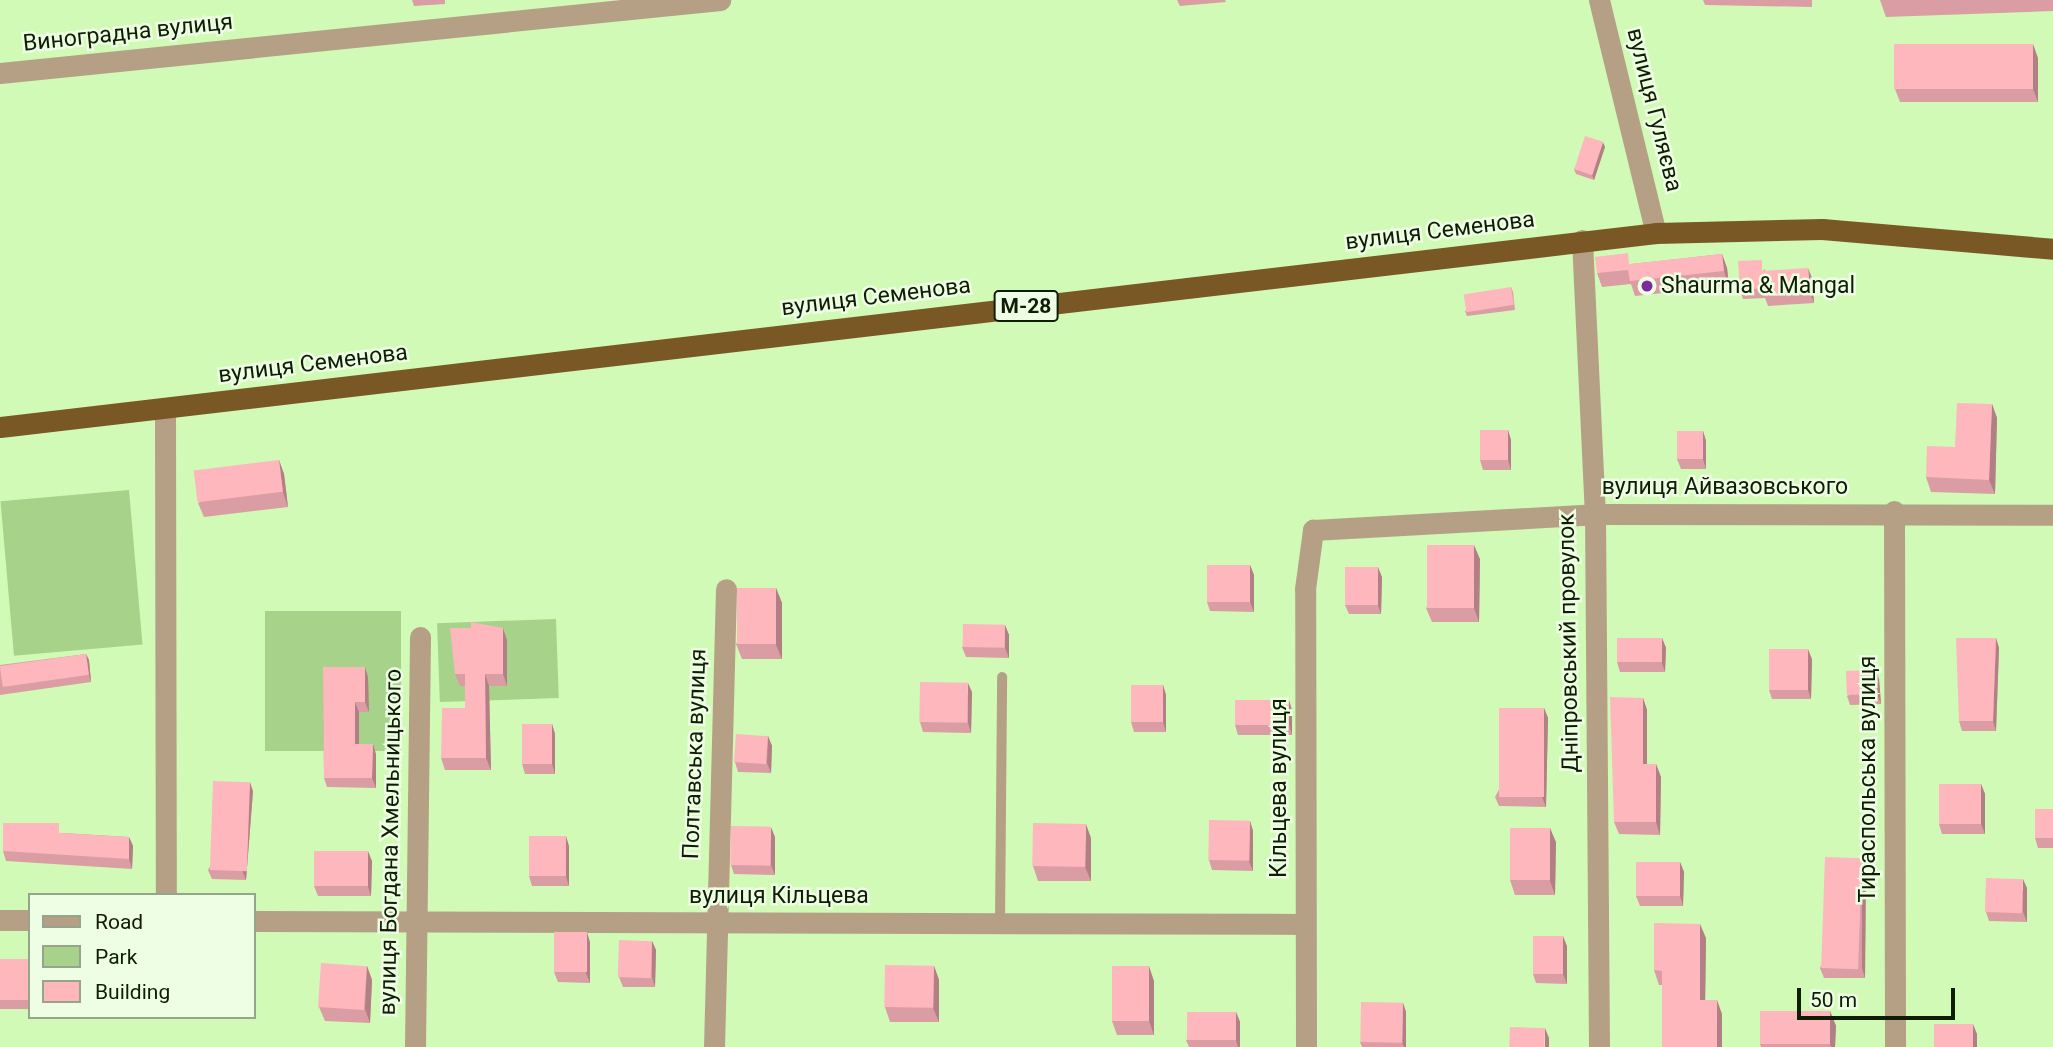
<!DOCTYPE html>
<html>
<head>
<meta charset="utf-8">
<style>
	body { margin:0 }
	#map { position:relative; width:2053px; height:1047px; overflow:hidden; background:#d1fab7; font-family:Roboto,sans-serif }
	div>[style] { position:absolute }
	.green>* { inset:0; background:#a6d28a; transform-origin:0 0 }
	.service>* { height:10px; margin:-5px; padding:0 5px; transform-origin:5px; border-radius:5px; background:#b5a086 }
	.minor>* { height:21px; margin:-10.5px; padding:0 10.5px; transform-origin:10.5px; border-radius:10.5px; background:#b5a086 }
	.trunk>* { height:21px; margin:-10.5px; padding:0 10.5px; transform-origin:10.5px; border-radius:10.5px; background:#7a5826 }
	.wall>* { inset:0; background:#da9da3; transform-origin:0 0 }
	.shaded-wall>* { inset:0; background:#b18084 }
	.building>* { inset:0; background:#fdb7bd; transform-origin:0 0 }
	.dots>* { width:19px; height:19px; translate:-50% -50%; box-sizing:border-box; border:4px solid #eefee4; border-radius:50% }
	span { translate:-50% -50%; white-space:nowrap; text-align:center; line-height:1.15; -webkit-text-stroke:5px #eefee4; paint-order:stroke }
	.shield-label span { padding:2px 5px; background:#eefee4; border:2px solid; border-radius:5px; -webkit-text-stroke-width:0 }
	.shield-label { font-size:21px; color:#0f1d04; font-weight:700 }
	.street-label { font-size:23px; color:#0f1d04 }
	.poi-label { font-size:23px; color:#0f1d04 }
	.left { translate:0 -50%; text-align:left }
	.legend { position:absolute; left:28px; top:893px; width:228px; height:126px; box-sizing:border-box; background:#eefee4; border:2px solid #95a48a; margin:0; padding:9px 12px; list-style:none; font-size:21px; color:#0f1d04 }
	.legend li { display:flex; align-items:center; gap:14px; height:35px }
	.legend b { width:35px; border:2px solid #95a48a }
	.scale { position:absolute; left:1797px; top:988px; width:158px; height:32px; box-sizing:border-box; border:4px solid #0f1d04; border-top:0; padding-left:9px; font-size:21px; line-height:24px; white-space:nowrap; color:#0f1d04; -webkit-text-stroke:5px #eefee4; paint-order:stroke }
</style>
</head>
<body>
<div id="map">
	<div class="green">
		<div style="left:129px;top:490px;width:155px;height:129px;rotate:85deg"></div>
		<div style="left:401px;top:611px;width:140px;height:136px;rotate:90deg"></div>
		<div style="left:556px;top:619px;width:79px;height:119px;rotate:88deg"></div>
	</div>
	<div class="service">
		<div style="left:1000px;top:923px;width:246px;rotate:-89.5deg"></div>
	</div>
	<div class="minor">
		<div style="left:1599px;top:0;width:240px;rotate:76.3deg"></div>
		<div style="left:0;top:73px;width:724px;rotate:-5.79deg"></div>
		<div style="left:1582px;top:240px;width:274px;rotate:87.3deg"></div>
		<div style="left:1595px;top:514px;width:533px;rotate:89.57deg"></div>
		<div style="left:165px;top:408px;width:487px;rotate:89.9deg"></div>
		<div style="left:1894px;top:511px;width:536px;rotate:89.89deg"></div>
		<div style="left:0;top:920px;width:30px"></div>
		<div style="left:254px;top:921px;width:1051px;rotate:0.16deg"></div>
		<div style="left:415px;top:1047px;width:410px;rotate:-89.3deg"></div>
		<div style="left:714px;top:1047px;width:458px;rotate:-88.5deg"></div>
		<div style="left:1306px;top:1047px;width:458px;rotate:-90.1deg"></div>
		<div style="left:1305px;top:589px;width:60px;rotate:-82.3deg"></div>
		<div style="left:1313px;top:530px;width:282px;rotate:-3.2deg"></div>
		<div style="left:1595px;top:514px;width:458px;rotate:0.1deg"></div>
	</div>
	<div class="trunk">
		<div style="left:0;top:427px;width:1667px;rotate:-6.68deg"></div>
		<div style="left:1656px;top:233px;width:166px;rotate:-1.4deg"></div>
		<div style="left:1822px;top:229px;width:232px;rotate:4.9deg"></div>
	</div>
	<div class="wall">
		<div style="clip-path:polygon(412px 0,445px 0,445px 4px,414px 6px)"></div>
		<div style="clip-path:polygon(1177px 0,1225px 0,1226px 2px,1180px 6px)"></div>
		<div style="clip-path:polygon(1703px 0,1812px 0,1812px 7px,1705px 5px)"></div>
		<div style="clip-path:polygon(1880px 0,2053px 0,2053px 11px,1886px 17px)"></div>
		<div style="clip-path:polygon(2038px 58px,2038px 102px,1900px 102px,1895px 89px)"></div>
		<div style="clip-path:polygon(1605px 147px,1594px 180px,1576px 174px,1574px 169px)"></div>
		<div style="clip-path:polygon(1722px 254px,1727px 268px,1729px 286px,1635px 296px,1631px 284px,1602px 287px,1597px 273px,1632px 264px)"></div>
		<div style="clip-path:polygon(1765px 269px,1765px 271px,1812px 278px,1814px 303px,1768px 306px,1765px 298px,1743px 299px,1740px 290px)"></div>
		<div style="clip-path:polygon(1511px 287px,1513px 292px,1515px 310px,1467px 316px,1465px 311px)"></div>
		<div style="clip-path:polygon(1992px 404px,1997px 418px,1995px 494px,1931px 492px,1926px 477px,1955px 447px)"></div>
		<div style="clip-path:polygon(1508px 430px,1511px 440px,1511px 470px,1483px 470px,1480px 460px)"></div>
		<div style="clip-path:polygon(1703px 431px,1706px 441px,1706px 469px,1681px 469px,1677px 459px)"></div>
		<div style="clip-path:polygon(279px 460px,284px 474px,288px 507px,204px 517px,198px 503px)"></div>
		<div style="clip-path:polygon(1480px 559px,1479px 622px,1432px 622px,1426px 608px)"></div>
		<div style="clip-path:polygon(1250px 565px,1254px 575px,1254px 612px,1210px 611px,1207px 602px)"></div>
		<div style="clip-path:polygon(1382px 577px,1381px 614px,1349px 614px,1345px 605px)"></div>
		<div style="clip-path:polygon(776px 588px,782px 603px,782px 659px,742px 659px,736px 644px)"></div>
		<div style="clip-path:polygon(1005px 625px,1009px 635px,1009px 658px,966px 657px,962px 647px)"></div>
		<div style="clip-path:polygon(1662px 638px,1666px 648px,1665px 672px,1620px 672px,1617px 662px)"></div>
		<div style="clip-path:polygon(1996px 638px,1999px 648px,1996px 731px,1962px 731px,1959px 721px)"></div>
		<div style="clip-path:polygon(507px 640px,507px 686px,489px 686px,491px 770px,445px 770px,441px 758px,465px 708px,465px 686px,460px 686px,455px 674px)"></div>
		<div style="clip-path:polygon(86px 654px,89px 660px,91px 682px,0 695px,0 665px)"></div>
		<div style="clip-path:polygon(1812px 659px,1811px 699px,1772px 699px,1769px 690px)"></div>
		<div style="clip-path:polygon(323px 667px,368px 677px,369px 712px,359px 712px,359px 744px,376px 754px,376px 788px,327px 787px,324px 778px)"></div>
		<div style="clip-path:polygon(1879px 679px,1881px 704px,1850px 705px,1847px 696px)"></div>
		<div style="clip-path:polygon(1163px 685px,1166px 695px,1166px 732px,1134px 732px,1131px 722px)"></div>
		<div style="clip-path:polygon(972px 692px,971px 733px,923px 732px,920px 722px)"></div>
		<div style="clip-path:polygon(1643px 698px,1647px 710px,1647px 764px,1656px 764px,1661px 777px,1660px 835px,1619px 834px,1614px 822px)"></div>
		<div style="clip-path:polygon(1544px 708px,1548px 718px,1546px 807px,1499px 806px,1495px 797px)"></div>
		<div style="clip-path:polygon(1292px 710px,1292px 735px,1238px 735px,1235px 725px)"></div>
		<div style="clip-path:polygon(552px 724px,555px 734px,555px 774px,525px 774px,522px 764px)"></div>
		<div style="clip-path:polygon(768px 736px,772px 746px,771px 773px,738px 772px,735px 762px)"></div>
		<div style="clip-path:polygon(1981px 784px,1985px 794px,1985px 834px,1942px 834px,1939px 824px)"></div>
		<div style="clip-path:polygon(253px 791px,246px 880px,212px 879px,208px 870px)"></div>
		<div style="clip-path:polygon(2053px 809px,2053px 848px,2038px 848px,2035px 838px)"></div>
		<div style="clip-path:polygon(1250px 821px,1253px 831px,1253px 871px,1212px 870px,1209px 860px)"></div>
		<div style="clip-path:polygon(63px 833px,129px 837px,133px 846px,132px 869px,6px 861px,3px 851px)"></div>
		<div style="clip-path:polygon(775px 837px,775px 875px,734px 874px,731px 865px)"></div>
		<div style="clip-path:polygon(1091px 838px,1091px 881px,1038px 881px,1033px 866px)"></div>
		<div style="clip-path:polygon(1556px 842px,1555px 895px,1515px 895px,1510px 880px)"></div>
		<div style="clip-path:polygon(569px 846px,569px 886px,532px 886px,529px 876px)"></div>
		<div style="clip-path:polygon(372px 861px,371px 896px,318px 896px,314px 886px)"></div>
		<div style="clip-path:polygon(1680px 862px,1684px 872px,1683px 906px,1640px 906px,1636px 896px)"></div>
		<div style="clip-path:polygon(1866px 867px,1865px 978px,1824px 978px,1820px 968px)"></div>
		<div style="clip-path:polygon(2027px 888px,2027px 922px,1989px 921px,1986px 912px)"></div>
		<div style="clip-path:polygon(1706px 938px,1705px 1000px,1722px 1014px,1722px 1047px,1662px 1047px,1662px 985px,1659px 985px,1654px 970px)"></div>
		<div style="clip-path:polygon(652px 941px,656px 950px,655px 987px,623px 987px,619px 977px)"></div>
		<div style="clip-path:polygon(590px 942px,590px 983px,558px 982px,554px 972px)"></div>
		<div style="clip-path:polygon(1567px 946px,1567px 984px,1536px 983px,1533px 974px)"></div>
		<div style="left:0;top:959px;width:30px;height:50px"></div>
		<div style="clip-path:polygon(367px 966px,372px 980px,370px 1023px,325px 1021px,319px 1007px)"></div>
		<div style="clip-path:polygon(934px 966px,939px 980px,939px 1022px,890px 1022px,885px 1007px)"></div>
		<div style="clip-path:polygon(1154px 981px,1154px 1035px,1117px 1035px,1112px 1021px)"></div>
		<div style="clip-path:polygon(1403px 1003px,1406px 1012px,1406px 1047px,1362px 1047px,1360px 1042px)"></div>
		<div style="clip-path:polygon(1830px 1011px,1836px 1026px,1835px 1047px,1761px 1047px,1760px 1044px)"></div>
		<div style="clip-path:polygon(1236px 1012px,1240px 1022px,1240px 1047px,1189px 1047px,1186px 1040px)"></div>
	</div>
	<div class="shaded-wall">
		<div style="clip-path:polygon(2033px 44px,2038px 58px,2038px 102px,2033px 89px)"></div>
		<div style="clip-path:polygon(1603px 142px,1605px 147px,1594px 180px,1592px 175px)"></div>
		<div style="clip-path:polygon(1722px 254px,1727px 268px,1729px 286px,1724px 271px)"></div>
		<div style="clip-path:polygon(1808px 268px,1812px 278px,1814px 303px,1810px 293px)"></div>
		<div style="clip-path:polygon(1992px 404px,1997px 418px,1995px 494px,1989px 480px)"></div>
		<div style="clip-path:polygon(1508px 430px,1511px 440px,1511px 470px,1508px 460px)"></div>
		<div style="clip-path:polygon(1703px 431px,1706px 441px,1706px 469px,1703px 459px)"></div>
		<div style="clip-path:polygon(279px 460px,284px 474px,288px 507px,283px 492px)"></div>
		<div style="clip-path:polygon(1474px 545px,1480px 559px,1479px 622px,1474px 608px)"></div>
		<div style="clip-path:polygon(1250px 565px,1254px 575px,1254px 612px,1250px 602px)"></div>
		<div style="clip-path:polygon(1378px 567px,1382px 577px,1381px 614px,1378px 605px)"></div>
		<div style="clip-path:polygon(776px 588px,782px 603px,782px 659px,776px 645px)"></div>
		<div style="clip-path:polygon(1005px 625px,1009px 635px,1009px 658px,1005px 648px)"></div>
		<div style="clip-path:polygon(503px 628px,507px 640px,507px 686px,503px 674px)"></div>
		<div style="clip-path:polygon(1662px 638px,1666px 648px,1665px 672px,1662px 663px)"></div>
		<div style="clip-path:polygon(1996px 638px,1999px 648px,1996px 731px,1993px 721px)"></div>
		<div style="clip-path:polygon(1808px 649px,1812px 659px,1811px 699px,1808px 690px)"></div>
		<div style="clip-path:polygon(86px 654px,89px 660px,91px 682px,89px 675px)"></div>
		<div style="clip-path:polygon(365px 667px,368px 677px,369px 712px,365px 702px)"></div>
		<div style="clip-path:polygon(1876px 670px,1879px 679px,1881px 704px,1877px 694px)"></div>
		<div style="clip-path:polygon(485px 674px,489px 686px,491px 770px,486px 758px)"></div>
		<div style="clip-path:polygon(968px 683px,972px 692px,971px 733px,968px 723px)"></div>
		<div style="clip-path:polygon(1163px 685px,1166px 695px,1166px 732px,1163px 722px)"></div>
		<div style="clip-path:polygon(1643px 698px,1647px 710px,1647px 776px,1643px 764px)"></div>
		<div style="clip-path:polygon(1289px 700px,1292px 710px,1292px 735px,1289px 725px)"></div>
		<div style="clip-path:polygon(355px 702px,359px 712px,359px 754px,355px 744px)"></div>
		<div style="clip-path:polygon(1544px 708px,1548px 718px,1546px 807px,1542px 797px)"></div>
		<div style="clip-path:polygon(552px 724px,555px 734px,555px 774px,552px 764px)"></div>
		<div style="clip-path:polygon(768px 736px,772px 746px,771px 773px,767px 763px)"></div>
		<div style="clip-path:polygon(373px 744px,376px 754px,376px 788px,372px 778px)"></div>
		<div style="clip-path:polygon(1656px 764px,1661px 777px,1660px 835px,1656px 822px)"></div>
		<div style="clip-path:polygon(250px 782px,253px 791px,246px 880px,242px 870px)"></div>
		<div style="clip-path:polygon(1981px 784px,1985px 794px,1985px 834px,1981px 824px)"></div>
		<div style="clip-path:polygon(1250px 821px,1253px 831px,1253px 871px,1249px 861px)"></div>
		<div style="clip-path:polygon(1086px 824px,1091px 838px,1091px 881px,1085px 867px)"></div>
		<div style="clip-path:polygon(771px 827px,775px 837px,775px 875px,771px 865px)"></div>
		<div style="clip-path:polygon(1550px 828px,1556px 842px,1555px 895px,1550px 881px)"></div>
		<div style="clip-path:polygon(566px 836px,569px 846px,569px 886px,566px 877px)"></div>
		<div style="clip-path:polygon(129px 837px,133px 846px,132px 869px,129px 859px)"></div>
		<div style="clip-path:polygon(368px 851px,372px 861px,371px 896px,368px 887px)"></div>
		<div style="clip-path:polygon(1862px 858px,1866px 867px,1865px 978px,1862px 968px)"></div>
		<div style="clip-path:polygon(1680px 862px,1684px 872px,1683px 906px,1680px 896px)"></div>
		<div style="clip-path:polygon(2023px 879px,2027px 888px,2027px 922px,2023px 912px)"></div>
		<div style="clip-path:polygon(1700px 924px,1706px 938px,1705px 1014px,1700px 1000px)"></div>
		<div style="clip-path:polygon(587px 932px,590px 942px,590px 983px,586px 973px)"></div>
		<div style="clip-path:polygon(1563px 936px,1567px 946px,1567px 984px,1563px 974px)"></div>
		<div style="clip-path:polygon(652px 941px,656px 950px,655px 987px,652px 977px)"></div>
		<div style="clip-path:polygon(367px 966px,372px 980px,370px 1023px,365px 1009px)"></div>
		<div style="clip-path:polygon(934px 966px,939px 980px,939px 1022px,933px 1008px)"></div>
		<div style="clip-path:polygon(1149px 966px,1154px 981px,1154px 1035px,1149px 1021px)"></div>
		<div style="clip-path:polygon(1717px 1000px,1722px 1014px,1722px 1047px,1717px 1047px)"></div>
		<div style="clip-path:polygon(1403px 1003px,1406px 1012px,1406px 1047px,1404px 1047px,1402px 1042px)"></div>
		<div style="clip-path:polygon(1830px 1011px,1836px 1026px,1835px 1047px,1831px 1047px,1830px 1044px)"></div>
		<div style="clip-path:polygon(1236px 1012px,1240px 1022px,1240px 1047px,1238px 1047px,1236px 1041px)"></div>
		<div style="clip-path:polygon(1973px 1024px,1977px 1034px,1977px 1047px,1973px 1047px)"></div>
		<div style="clip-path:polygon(1545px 1028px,1549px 1038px,1549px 1047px,1545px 1047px)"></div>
	</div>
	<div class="building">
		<div style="left:2033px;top:44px;width:45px;height:139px;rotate:90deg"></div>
		<div style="left:1585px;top:136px;width:19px;height:35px;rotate:18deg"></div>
		<div style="clip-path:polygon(1628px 253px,1629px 264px,1722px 254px,1724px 271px,1630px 281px,1628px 270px,1597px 273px,1595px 257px)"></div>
		<div style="clip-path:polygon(1762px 260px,1762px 271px,1808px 268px,1810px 293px,1764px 296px,1763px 288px,1740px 290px,1738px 261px)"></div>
		<div style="left:1511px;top:287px;width:18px;height:48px;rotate:81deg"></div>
		<div style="clip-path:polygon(1957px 403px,1992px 404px,1989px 480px,1926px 477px,1927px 446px,1955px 447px)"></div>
		<div style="left:1480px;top:430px;width:28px;height:30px"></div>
		<div style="left:1677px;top:431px;width:26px;height:28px"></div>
		<div style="left:279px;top:460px;width:32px;height:86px;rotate:83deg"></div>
		<div style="left:1427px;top:545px;width:47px;height:63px"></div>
		<div style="left:1207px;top:565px;width:43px;height:37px"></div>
		<div style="left:1345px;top:567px;width:33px;height:38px"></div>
		<div style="left:737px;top:588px;width:39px;height:56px"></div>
		<div style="clip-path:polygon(471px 622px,503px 628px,503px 674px,485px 674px,486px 758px,441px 758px,442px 708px,465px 708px,465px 674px,455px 674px,450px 628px,471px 628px)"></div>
		<div style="left:963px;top:624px;width:42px;height:23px;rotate:1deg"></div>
		<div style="left:1617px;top:638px;width:45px;height:24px"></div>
		<div style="clip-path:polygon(1956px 638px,1996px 638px,1993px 721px,1959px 721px)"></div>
		<div style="left:1769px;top:649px;width:39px;height:41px"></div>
		<div style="left:86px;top:654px;width:21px;height:87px;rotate:82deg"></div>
		<div style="clip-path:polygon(323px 667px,365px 667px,365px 702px,355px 702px,355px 744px,373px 744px,372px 778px,324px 778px)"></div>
		<div style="left:1876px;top:670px;width:24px;height:30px;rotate:88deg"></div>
		<div style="left:920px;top:682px;width:48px;height:40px;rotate:1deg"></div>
		<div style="left:1131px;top:685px;width:32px;height:37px"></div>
		<div style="clip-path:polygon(1610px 697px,1643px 698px,1643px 764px,1656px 764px,1656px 822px,1614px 822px)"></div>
		<div style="left:1235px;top:700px;width:54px;height:25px"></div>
		<div style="left:1499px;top:708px;width:45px;height:89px"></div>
		<div style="left:522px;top:724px;width:30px;height:40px"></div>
		<div style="left:736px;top:734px;width:32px;height:28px;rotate:4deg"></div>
		<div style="left:213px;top:781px;width:37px;height:89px;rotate:2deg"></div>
		<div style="left:1939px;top:784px;width:42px;height:40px"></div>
		<div style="left:2035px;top:809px;width:18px;height:29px"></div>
		<div style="left:1209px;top:820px;width:41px;height:40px;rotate:1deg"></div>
		<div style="clip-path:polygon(3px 823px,59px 823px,59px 833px,129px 837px,129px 859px,3px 851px)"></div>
		<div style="left:1033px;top:823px;width:53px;height:43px;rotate:1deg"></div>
		<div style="left:731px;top:826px;width:40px;height:39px;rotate:1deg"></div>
		<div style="left:1510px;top:828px;width:40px;height:52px"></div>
		<div style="left:529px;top:836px;width:37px;height:40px"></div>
		<div style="left:314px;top:851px;width:54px;height:35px"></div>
		<div style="left:1825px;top:857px;width:37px;height:111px;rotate:2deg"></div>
		<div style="left:1636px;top:862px;width:44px;height:34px"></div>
		<div style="left:1986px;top:878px;width:37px;height:34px;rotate:2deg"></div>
		<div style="clip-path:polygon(1654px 923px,1700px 924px,1700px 1000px,1717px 1000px,1717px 1047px,1662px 1047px,1662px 971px,1654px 970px)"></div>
		<div style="left:554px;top:932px;width:33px;height:40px"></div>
		<div style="left:1533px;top:936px;width:30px;height:38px"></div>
		<div style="left:619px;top:940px;width:33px;height:37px;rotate:2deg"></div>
		<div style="left:0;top:959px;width:30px;height:41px"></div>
		<div style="left:321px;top:963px;width:46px;height:44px;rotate:4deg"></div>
		<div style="left:885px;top:965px;width:49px;height:42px;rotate:1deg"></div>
		<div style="left:1112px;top:966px;width:37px;height:55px"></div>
		<div style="left:1361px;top:1002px;width:42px;height:40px;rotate:1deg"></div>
		<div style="left:1760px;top:1011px;width:70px;height:33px"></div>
		<div style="left:1187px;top:1012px;width:49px;height:28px"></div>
		<div style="left:1934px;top:1024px;width:39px;height:23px"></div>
		<div style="left:1510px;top:1027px;width:35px;height:20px;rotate:2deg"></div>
	</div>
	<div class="dots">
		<div style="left:1647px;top:286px;background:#7b2c9c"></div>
	</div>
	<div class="shield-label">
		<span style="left:1026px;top:306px">М-28</span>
	</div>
	<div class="street-label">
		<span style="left:128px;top:33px;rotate:-6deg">Виноградна вулиця</span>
		<span style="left:1654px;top:110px;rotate:76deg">вулиця Гуляєва</span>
		<span style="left:1440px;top:231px;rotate:-7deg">вулиця Семенова</span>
		<span style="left:876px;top:297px;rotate:-7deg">вулиця Семенова</span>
		<span style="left:313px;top:364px;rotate:-7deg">вулиця Семенова</span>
		<span style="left:1725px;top:487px">вулиця Айвазовського</span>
		<span style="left:1569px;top:643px;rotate:-91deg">Дніпровський провулок</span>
		<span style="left:695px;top:754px;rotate:-88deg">Полтавська вулиця</span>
		<span style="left:1868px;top:779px;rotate:-90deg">Тираспольська вулиця</span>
		<span style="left:1279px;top:788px;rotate:-90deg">Кільцева вулиця</span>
		<span style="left:391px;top:842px;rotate:-89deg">вулиця Богдана Хмельницького</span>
		<span style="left:779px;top:896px">вулиця Кільцева</span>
	</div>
	<div class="poi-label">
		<span class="left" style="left:1661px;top:286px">Shaurma &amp; Mangal</span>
	</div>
	<ul class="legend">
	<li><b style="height:9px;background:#b5a086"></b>Road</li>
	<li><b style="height:19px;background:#a6d28a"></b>Park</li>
	<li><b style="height:19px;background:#fdb7bd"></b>Building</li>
	</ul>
	<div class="scale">50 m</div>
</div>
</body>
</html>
